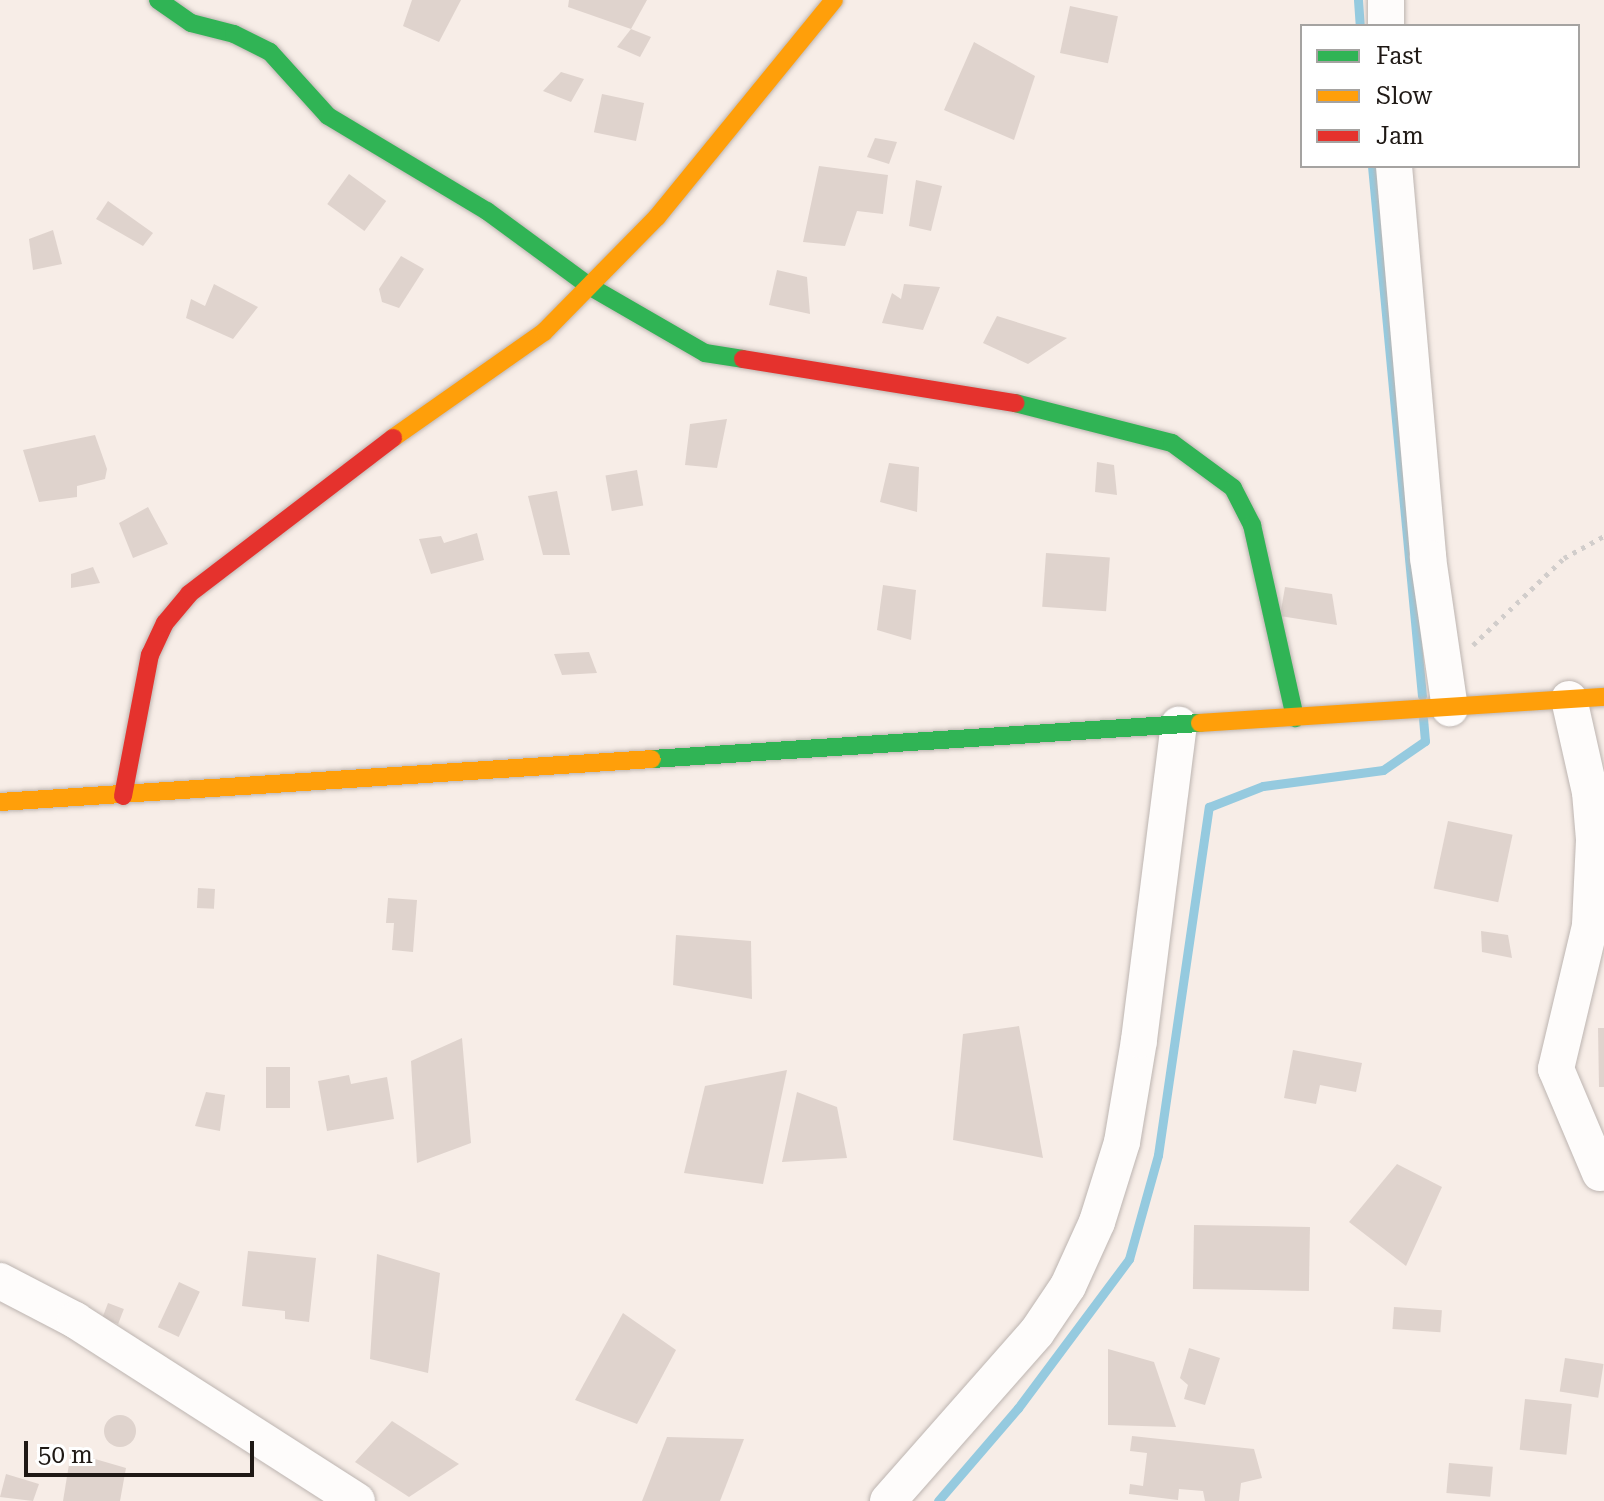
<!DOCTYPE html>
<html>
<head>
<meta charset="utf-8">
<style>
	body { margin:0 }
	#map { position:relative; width:1604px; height:1501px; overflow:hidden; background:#f7ede7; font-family:"Roboto Serif",serif }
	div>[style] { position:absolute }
	.stream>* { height:9px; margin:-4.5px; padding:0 4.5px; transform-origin:4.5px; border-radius:4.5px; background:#95cadf }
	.building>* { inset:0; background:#dfd3cd; transform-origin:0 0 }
	.round { border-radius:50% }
	.path>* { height:5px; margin-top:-2.5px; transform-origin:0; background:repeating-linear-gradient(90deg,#d1cdcb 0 4px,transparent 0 10px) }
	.roads { filter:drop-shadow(0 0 2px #bdb5b1) drop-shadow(0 0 2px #bdb5b1) }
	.street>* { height:36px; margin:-18px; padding:0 18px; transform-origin:18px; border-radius:18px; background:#fefcfb }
	.fast>* { height:18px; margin:-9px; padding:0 9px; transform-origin:9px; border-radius:9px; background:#30b455 }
	.slow>* { height:18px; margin:-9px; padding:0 9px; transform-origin:9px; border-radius:9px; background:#ff9f0a }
	.jam>* { height:18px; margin:-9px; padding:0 9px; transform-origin:9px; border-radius:9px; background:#e5322d }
	span { translate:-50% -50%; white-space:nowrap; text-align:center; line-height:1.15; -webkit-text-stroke:8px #fff; paint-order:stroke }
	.legend { position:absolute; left:1300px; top:24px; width:280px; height:144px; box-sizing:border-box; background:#fff; border:2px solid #a5a3a1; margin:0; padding:10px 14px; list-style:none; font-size:24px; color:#1f1915 }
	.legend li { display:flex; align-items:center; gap:16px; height:40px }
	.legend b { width:40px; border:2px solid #a5a3a1 }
	.scale { position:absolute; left:24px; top:1441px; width:230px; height:36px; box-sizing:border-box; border:4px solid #1f1915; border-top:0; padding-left:10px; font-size:24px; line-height:28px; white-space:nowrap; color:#1f1915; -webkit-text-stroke:6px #fff; paint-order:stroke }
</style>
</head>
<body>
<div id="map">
	<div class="stream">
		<div style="left:1358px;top:0;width:26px;rotate:86deg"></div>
		<div style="left:1372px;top:166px;width:532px;rotate:84.61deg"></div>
		<div style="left:938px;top:1501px;width:123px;rotate:-49.3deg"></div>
		<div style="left:1018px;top:1408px;width:186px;rotate:-53.3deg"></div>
		<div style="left:1129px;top:1259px;width:108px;rotate:-74.4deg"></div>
		<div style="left:1158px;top:1155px;width:352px;rotate:-81.7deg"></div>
		<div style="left:1209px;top:807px;width:58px;rotate:-21.3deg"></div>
		<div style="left:1263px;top:786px;width:121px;rotate:-7.6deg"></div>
		<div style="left:1383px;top:770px;width:51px;rotate:-34.6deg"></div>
		<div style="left:1425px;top:741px;width:22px;rotate:-95deg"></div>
	</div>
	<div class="building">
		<div style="clip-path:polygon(412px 0,461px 0,439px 42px,403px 26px)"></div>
		<div style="clip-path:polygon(569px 0,647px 0,631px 29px,568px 7px)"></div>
		<div style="left:1070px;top:6px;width:49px;height:48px;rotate:12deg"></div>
		<div style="clip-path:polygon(631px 29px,651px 37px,640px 57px,617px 47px)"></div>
		<div style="clip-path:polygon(974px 42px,1035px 76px,1014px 140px,944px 110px)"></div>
		<div style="clip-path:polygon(561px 72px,584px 79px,571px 102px,543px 91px)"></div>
		<div style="left:602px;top:94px;width:43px;height:39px;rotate:12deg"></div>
		<div style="clip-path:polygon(875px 138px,897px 142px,889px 164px,867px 157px)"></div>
		<div style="clip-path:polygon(819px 166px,888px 175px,883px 214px,857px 211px,845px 246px,803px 242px)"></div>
		<div style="left:349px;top:174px;width:46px;height:37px;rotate:36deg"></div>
		<div style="clip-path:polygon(916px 180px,942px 186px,931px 231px,909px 226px)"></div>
		<div style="clip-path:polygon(108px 201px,153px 233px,143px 246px,96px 219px)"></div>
		<div style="clip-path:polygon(53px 230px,62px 264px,33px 270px,29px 239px)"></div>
		<div style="clip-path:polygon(401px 256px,424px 269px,399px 308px,382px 302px,379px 289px)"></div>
		<div style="clip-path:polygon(777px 270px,807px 277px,810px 314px,769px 305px)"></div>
		<div style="clip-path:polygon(214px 284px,258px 307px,233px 339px,186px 318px,191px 299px,205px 306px)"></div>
		<div style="clip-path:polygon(904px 284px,940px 287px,923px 330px,882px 323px,892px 293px,901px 299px)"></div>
		<div style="clip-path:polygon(997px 316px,1067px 338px,1028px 364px,983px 343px)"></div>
		<div style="clip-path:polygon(727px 419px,717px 468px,685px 465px,690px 424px)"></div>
		<div style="clip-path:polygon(95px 435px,107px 469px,105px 479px,77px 486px,77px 497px,39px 502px,23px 450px)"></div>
		<div style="clip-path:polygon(1097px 462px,1114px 465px,1117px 495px,1095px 492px)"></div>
		<div style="clip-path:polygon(889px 463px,919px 467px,917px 512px,880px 502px)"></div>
		<div style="left:637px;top:470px;width:36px;height:32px;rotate:80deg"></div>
		<div style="clip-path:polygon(557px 491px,570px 555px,543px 555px,528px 496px)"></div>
		<div style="clip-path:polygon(148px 507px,168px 544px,133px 558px,119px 523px)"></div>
		<div style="clip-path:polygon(477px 533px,484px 560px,431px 574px,419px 539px,441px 536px,444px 543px)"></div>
		<div style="left:1046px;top:553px;width:64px;height:54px;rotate:4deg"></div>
		<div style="clip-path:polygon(93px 567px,100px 583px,71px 588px,71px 574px)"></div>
		<div style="clip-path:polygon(883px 585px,916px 590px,911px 640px,877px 630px)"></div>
		<div style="clip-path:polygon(1285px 587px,1332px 594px,1337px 625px,1280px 616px)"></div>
		<div style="clip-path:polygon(589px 652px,597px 673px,562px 675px,554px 654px)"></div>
		<div style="left:1448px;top:821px;width:66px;height:69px;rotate:12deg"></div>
		<div style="left:198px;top:888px;width:17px;height:20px;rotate:3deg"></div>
		<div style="clip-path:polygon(388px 898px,417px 900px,413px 952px,392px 950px,394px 923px,386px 923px)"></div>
		<div style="clip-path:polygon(1481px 931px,1508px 935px,1512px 958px,1482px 952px)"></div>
		<div style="clip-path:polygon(676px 935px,751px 941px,752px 999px,673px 985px)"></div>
		<div style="clip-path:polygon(1019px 1026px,1043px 1158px,953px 1140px,963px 1034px)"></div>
		<div style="clip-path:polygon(1598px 1028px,1604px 1028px,1604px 1087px,1599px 1087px)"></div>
		<div style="clip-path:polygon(462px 1038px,471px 1143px,417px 1163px,411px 1061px)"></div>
		<div style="clip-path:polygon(1293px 1050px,1362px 1063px,1356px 1092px,1320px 1085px,1316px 1104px,1284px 1098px)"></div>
		<div style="left:266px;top:1067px;width:24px;height:41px"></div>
		<div style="clip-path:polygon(787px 1070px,763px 1184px,684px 1173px,705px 1086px)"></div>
		<div style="clip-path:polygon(349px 1075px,351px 1084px,387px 1077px,394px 1119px,327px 1131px,318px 1081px)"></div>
		<div style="clip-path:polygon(206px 1092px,225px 1095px,220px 1131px,195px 1126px)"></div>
		<div style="clip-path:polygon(797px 1092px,837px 1107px,847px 1158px,782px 1162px)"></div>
		<div style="clip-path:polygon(1397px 1164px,1442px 1187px,1406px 1266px,1349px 1222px)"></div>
		<div style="left:1194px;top:1225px;width:116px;height:64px;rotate:1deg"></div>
		<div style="clip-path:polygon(248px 1251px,316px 1258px,309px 1322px,285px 1319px,285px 1311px,242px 1306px)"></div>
		<div style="clip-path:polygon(377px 1254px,440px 1273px,428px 1373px,370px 1359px)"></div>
		<div style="left:179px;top:1282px;width:23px;height:50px;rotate:25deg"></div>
		<div style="left:108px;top:1303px;width:17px;height:16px;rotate:21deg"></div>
		<div style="left:1394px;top:1307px;width:48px;height:22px;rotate:4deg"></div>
		<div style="clip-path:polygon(623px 1313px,676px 1350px,637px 1424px,575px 1400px)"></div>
		<div style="clip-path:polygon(1189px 1348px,1220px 1358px,1205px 1405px,1184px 1399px,1188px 1385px,1180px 1378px)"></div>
		<div style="clip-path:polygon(1108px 1349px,1154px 1362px,1176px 1427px,1108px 1425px)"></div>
		<div style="left:1565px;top:1358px;width:39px;height:34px;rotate:9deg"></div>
		<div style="left:1525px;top:1399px;width:47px;height:51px;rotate:6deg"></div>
		<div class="round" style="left:104px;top:1415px;width:32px;height:32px"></div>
		<div style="clip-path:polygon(392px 1421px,459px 1464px,409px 1497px,355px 1462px)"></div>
		<div style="clip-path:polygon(1132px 1436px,1254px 1449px,1262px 1478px,1241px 1483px,1239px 1501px,1205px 1501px,1203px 1491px,1179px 1489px,1178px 1500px,1129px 1494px,1130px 1484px,1143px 1486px,1147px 1453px,1130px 1451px)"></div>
		<div style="clip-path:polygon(667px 1437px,744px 1439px,720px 1501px,642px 1501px)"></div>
		<div style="clip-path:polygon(71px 1452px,126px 1468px,120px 1501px,63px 1501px)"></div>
		<div style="left:1449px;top:1463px;width:44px;height:30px;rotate:5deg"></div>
		<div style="clip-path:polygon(6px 1474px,39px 1484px,33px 1501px,0 1497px)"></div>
	</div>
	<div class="path">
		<div style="left:1473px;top:645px;width:126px;rotate:-43.7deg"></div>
		<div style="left:1564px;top:558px;width:46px;rotate:-28.8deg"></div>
	</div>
	<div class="roads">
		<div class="street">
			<div style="left:1386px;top:0;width:26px;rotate:90deg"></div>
			<div style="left:1394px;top:166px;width:393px;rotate:85deg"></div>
			<div style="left:1428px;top:558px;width:152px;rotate:81.7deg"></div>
			<div style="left:1569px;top:699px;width:95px;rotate:77.3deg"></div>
			<div style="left:1590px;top:792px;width:48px;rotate:85.2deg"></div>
			<div style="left:1594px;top:840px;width:86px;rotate:92.7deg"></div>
			<div style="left:1590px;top:926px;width:147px;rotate:103.4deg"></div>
			<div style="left:1556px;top:1069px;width:113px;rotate:67.1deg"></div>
			<div style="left:0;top:1281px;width:85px;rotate:27.5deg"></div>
			<div style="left:75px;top:1320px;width:335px;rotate:32.7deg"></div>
			<div style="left:888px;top:1501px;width:225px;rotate:-48.6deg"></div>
			<div style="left:1037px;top:1332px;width:55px;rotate:-56deg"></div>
			<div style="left:1068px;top:1286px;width:70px;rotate:-65.6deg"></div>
			<div style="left:1097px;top:1222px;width:84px;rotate:-72.6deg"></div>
			<div style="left:1122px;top:1142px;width:103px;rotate:-80.5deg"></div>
			<div style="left:1139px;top:1040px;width:318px;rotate:-82.8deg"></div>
		</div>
		<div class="fast">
			<div style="left:158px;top:0;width:40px;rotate:34.9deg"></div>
			<div style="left:191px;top:23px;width:44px;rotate:14.3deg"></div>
			<div style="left:234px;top:34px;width:40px;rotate:26.6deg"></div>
			<div style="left:270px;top:52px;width:86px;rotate:47.8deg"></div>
			<div style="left:328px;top:116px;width:185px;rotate:30.9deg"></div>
			<div style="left:487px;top:211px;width:127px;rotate:36.3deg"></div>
			<div style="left:589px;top:286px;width:134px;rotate:30deg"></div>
			<div style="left:705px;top:353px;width:38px;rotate:9deg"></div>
			<div style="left:1015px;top:403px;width:162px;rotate:14.3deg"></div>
			<div style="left:1172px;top:443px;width:76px;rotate:36.4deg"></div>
			<div style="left:1233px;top:488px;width:42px;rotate:62.8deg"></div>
			<div style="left:1252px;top:525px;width:198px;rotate:77.4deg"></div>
			<div style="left:652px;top:759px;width:549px;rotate:-3.76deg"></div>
		</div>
		<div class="slow">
			<div style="left:393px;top:438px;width:184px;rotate:-35.1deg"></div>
			<div style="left:544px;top:332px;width:161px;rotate:-45.5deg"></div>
			<div style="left:657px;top:217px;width:280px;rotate:-50.8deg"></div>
			<div style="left:1200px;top:723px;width:405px;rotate:-3.7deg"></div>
			<div style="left:0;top:802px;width:653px;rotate:-3.77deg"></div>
		</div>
		<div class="jam">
			<div style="left:743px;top:359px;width:276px;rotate:9.2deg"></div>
			<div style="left:123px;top:796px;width:144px;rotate:-79.2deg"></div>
			<div style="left:150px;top:655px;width:35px;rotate:-65deg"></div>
			<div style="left:165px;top:623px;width:38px;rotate:-50deg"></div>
			<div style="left:189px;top:594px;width:257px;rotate:-37.4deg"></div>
		</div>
	</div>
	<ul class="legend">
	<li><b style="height:10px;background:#30b455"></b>Fast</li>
	<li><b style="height:10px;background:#ff9f0a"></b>Slow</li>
	<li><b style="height:10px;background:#e5322d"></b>Jam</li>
	</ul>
	<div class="scale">50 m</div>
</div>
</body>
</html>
